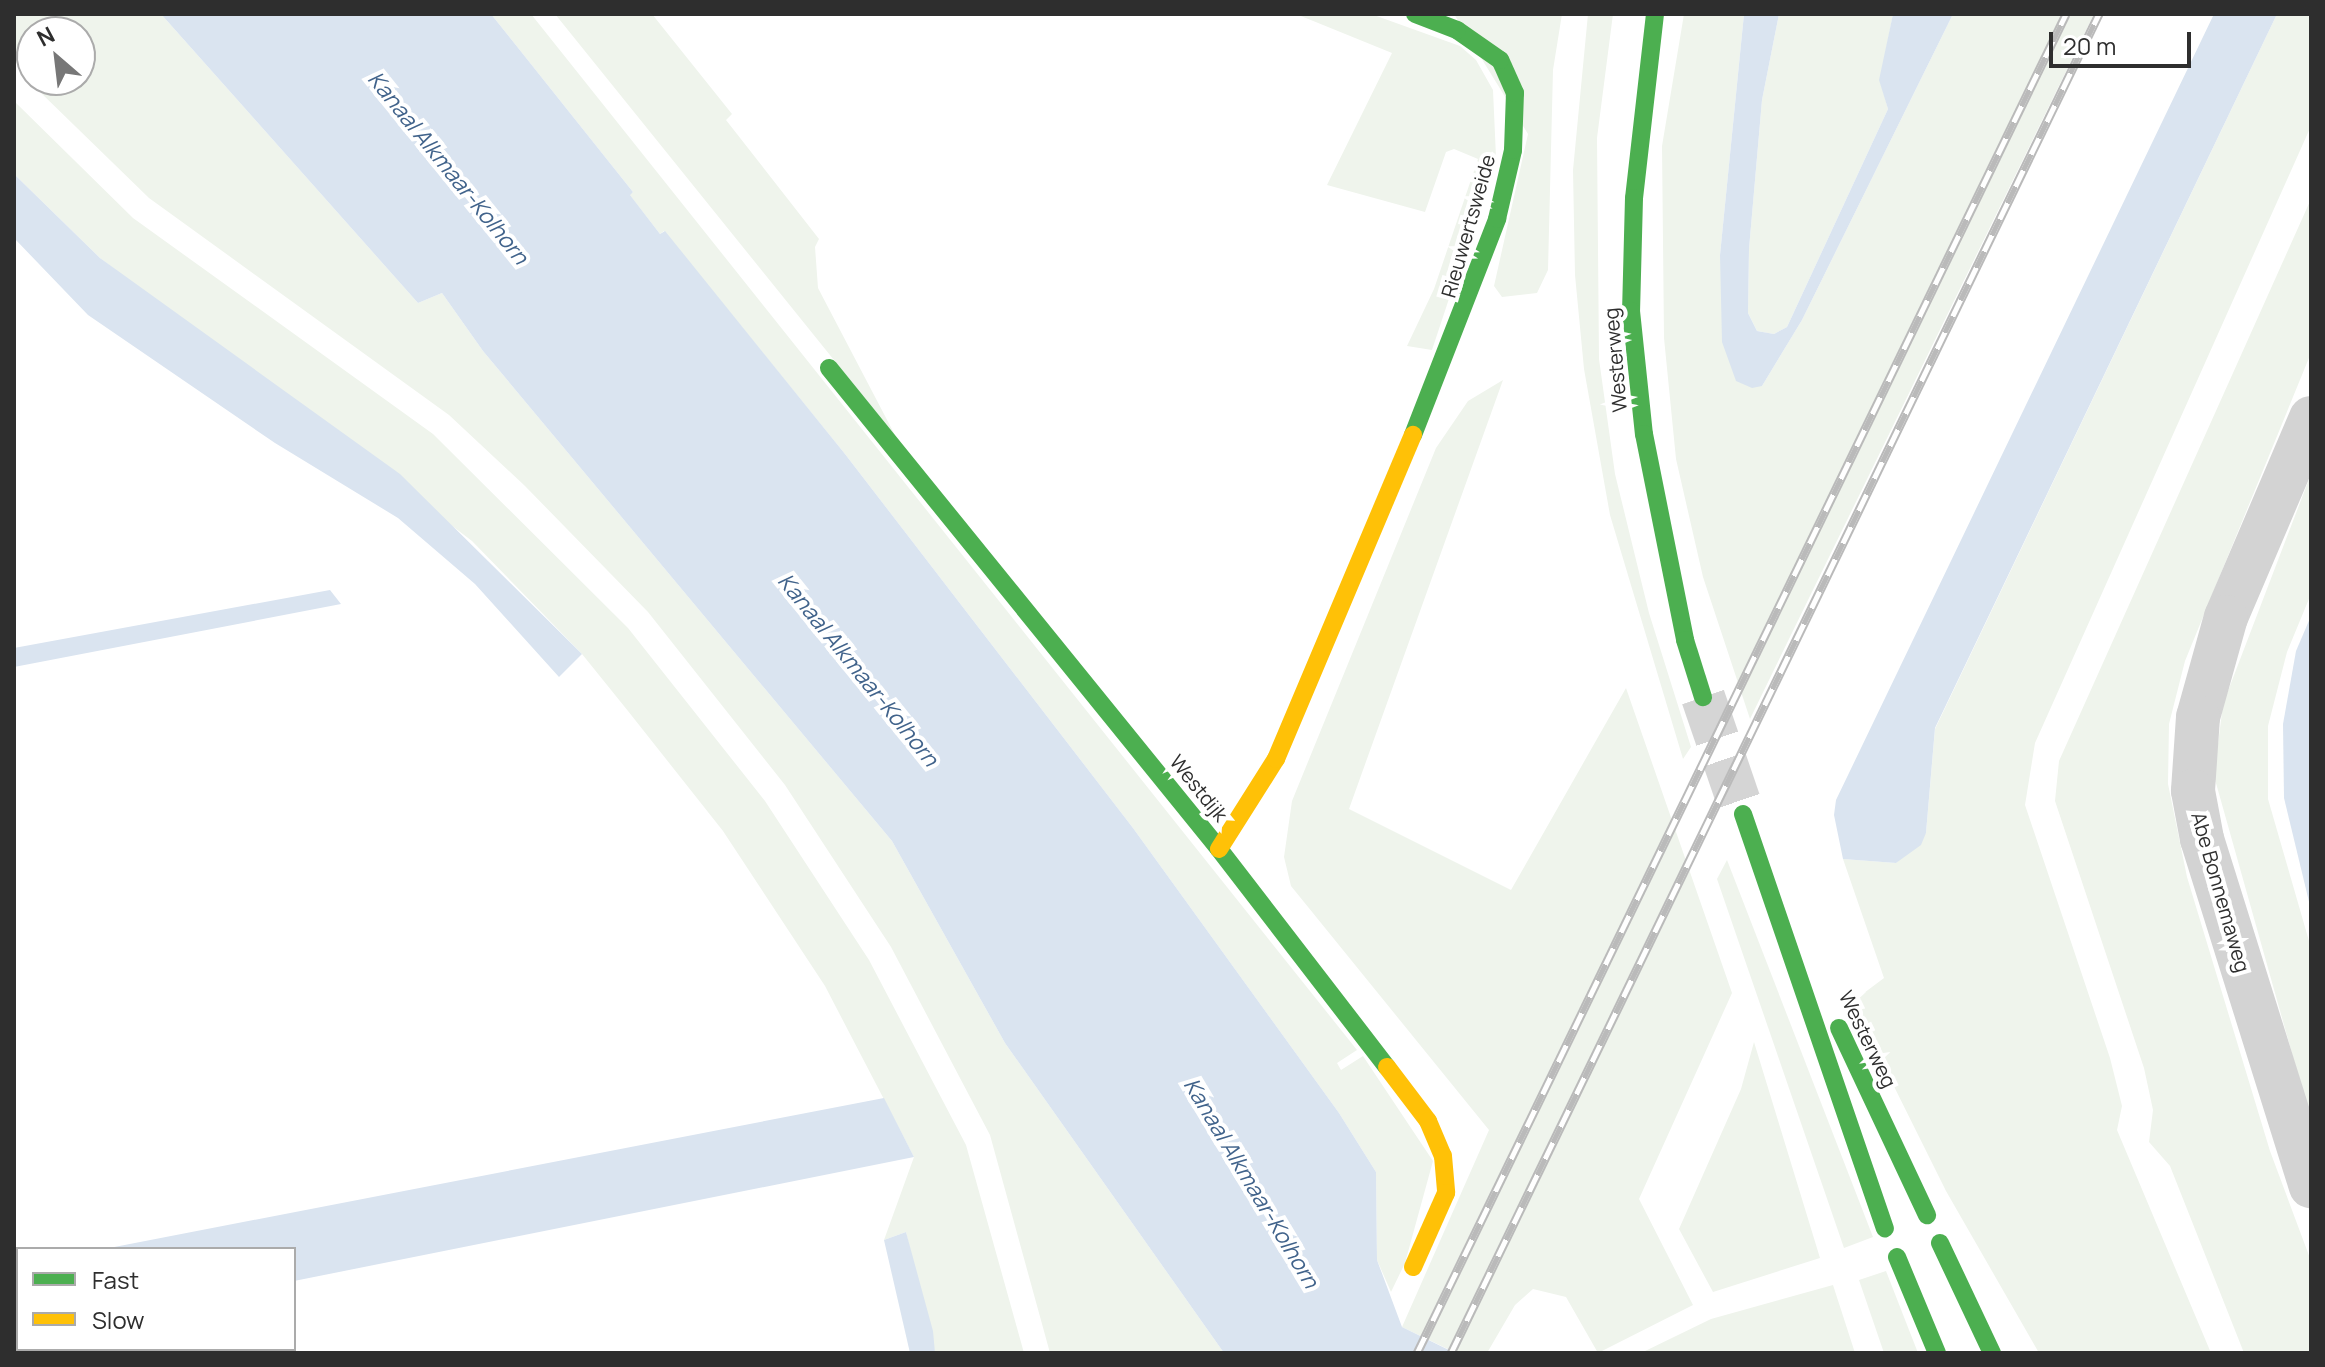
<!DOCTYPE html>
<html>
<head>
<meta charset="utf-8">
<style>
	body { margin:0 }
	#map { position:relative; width:2325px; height:1367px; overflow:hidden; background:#fff; font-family:Manrope,sans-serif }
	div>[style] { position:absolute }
	.green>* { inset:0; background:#eff4ec }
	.water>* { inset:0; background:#dae4f0 }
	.primary-tunnel>* { height:44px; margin-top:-22px; transform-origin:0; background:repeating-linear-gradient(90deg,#d5d5d5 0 44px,transparent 0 66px) }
	.street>* { height:44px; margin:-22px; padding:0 22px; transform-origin:22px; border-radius:22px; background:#d3d3d3 }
	.fast>* { height:18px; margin:-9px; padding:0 9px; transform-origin:9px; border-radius:9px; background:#4caf50 }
	.slow>* { height:18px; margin:-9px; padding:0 9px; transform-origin:9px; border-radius:9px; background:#ffc107 }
	.rail>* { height:9px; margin-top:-4.5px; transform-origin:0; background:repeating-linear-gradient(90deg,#fff 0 18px,#bababa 0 36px); box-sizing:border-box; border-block:2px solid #bababa }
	span { translate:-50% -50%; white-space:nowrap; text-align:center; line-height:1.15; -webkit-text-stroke:8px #fff; paint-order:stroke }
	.street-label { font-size:20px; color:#2e2e2e }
	.water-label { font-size:22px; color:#41638b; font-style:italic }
	.frame { position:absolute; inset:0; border:16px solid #2e2e2e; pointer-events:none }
	.legend { position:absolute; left:16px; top:1247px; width:280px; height:104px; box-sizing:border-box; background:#fff; border:2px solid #ababab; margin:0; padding:10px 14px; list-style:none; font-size:24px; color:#2e2e2e }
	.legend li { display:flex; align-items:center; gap:16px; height:40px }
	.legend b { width:40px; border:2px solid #ababab }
	.north { position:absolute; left:16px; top:16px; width:80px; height:80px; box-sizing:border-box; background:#fff; border:2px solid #ababab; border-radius:50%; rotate:332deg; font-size:22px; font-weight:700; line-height:32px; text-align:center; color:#2e2e2e }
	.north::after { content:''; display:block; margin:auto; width:28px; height:36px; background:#777; clip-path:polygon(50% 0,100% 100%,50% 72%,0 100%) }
	.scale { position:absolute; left:2049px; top:32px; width:142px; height:36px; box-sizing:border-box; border:4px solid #2e2e2e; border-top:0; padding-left:10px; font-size:24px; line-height:28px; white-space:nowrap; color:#2e2e2e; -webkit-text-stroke:6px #fff; paint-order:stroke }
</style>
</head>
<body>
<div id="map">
	<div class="green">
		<div style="clip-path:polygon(evenodd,14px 14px,161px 14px,418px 303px,442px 293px,483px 351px,892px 841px,1005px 1043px,1224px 1353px,1050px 1353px,990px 1135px,891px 947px,785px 785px,648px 612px,525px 486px,449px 415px,149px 198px,39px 91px,14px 60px,14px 14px,32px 32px,80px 32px,80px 80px,32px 80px,32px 32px)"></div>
		<div style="clip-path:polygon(491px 14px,531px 14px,1357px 1050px,1337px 1063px,1341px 1070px,1363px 1056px,1433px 1161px,1405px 1263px,1391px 1292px,1377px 1260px,1376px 1172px,1339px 1113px,1133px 828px,845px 454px,664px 231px,660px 234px,629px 194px,633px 192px)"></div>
		<div style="clip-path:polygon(555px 14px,652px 14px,732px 114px,726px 120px,819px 239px,815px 247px,818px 288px,896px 437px)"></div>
		<div style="clip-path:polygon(1296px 14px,1371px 14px,1460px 46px,1476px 60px,1493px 90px,1496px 157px,1432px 350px,1407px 346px,1434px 289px,1478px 159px,1454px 149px,1446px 152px,1425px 212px,1327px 185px,1392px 53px)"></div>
		<div style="clip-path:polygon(1454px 14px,1562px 14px,1553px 70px,1548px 270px,1537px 293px,1502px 297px,1494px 286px,1528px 134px)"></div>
		<div style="clip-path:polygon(1588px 14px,1613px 14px,1597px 138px,1599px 359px,1615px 474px,1649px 613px,1691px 747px,1683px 759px,1610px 515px,1584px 369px,1575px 275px,1573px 170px)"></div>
		<div style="clip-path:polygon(1684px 14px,1744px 14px,1720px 255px,1762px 386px,1802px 320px,1953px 14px,2094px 14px,1750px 719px,1703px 577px,1676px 459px,1664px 338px,1662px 146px)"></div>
		<div style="clip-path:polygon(1779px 14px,1893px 14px,1880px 80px,1888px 109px,1787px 327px,1774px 334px,1757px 331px,1748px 313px,1749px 249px,1762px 100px)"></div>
		<div style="clip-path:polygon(2277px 14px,2311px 14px,2311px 126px,2035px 743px,2025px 805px,2110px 1058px,2122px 1106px,2117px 1130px,2211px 1353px,2039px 1353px,1946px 1191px,1852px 1002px,1884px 978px,1843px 859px,1896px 863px,1926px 833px,1935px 729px)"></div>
		<div style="clip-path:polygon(14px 101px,133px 218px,433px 434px,628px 628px,765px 801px,869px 960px,966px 1145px,1024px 1353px,935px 1353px,906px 1232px,884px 1240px,914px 1157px,825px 986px,723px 831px,628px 711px,582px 654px,472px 541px,100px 258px,14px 174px)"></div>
		<div style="clip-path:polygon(2311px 199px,2311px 353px,2185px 661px,2169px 724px,2168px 784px,2187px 877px,2270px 1151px,2311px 1261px,2311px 1353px,2244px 1353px,2170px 1166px,2149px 1142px,2153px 1110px,2144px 1068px,2055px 801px,2059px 761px)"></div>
		<div style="clip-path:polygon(1503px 380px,1349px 809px,1511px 890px,1626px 688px,1732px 993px,1639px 1199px,1693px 1305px,1598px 1353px,1566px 1297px,1533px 1289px,1515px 1305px,1487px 1353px,1456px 1353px,1402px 1327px,1489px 1130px,1291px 886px,1284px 857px,1292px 801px,1436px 448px,1468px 401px)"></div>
		<div style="clip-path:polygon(2311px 474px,2311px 594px,2287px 652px,2268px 726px,2268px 799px,2311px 948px,2311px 1121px,2214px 776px,2223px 704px)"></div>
		<div style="clip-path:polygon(1727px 860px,1873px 1237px,1844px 1248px,1717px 879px)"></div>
		<div style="clip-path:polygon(1754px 1042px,1820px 1258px,1713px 1292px,1679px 1229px,1741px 1089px)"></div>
		<div style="clip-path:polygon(1886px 1271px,1918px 1353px,1884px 1353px,1859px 1280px)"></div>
		<div style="clip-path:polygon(1833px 1285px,1855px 1353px,1641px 1353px,1711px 1319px)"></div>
	</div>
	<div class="water">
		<div style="clip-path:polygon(161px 14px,491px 14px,633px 192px,630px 195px,660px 234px,665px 231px,845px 454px,1133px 828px,1339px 1113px,1376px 1172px,1377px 1260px,1402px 1327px,1455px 1353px,1224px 1353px,1005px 1043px,892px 841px,483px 351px,442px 293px,418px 303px)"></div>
		<div style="clip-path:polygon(1744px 14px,1779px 14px,1762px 100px,1749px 249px,1748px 313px,1757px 331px,1774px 334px,1787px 327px,1888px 109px,1879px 80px,1893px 14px,1953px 14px,1802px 320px,1762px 386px,1752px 388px,1736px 381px,1722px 342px,1720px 255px)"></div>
		<div style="clip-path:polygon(2214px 14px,2277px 14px,1935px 728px,1926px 833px,1921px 845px,1896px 863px,1843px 859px,1834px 815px,1836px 800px)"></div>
		<div style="clip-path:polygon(14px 174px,100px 258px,400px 474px,582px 654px,559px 677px,475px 584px,398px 518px,275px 443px,88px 315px,14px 238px)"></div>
		<div style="clip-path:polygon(330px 590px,341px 604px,14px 667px,14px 648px)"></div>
		<div style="clip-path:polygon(2311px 616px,2311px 910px,2284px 798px,2283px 724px,2296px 651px)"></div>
		<div style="clip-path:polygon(884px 1098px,914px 1157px,294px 1281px,294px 1249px,104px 1249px)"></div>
		<div style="clip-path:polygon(906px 1232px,933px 1331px,935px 1353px,910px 1353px,884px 1240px)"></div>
		<div style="clip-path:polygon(14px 1266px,18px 1266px,14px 1337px)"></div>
	</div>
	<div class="primary-tunnel">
		<div style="left:1703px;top:697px;width:124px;rotate:71.1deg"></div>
	</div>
	<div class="street">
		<div style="left:2311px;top:418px;width:216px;rotate:113.1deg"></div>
		<div style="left:2226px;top:617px;width:104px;rotate:105.6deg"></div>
		<div style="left:2198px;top:717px;width:74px;rotate:93.9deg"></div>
		<div style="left:2193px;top:791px;width:49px;rotate:79.4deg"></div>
		<div style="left:2202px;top:839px;width:364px;rotate:72.6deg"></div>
	</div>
	<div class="fast">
		<div style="left:1655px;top:14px;width:185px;rotate:96.5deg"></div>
		<div style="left:1634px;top:198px;width:113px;rotate:91.5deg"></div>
		<div style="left:1631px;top:311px;width:124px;rotate:84deg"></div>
		<div style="left:1644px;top:434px;width:210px;rotate:78.7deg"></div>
		<div style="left:1685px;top:640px;width:60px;rotate:72.5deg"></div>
		<div style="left:829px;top:368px;width:619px;rotate:50.96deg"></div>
		<div style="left:1219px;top:849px;width:275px;rotate:52.4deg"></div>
		<div style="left:1413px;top:435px;width:232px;rotate:-68.7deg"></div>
		<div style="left:1497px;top:219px;width:71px;rotate:-76.9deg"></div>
		<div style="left:1513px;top:150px;width:57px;rotate:-88deg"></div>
		<div style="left:1515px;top:93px;width:36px;rotate:-114deg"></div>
		<div style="left:1500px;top:60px;width:52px;rotate:-145.1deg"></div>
		<div style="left:1457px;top:30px;width:45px;rotate:-159.1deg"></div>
		<div style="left:1743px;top:814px;width:438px;rotate:71.1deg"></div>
		<div style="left:1839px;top:1028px;width:207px;rotate:64.8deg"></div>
		<div style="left:1940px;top:1243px;width:122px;rotate:64.7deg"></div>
		<div style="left:1897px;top:1257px;width:104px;rotate:67.4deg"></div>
	</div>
	<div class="slow">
		<div style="left:1219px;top:849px;width:107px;rotate:-57.7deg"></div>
		<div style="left:1276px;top:759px;width:352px;rotate:-67.1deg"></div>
		<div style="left:1387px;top:1067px;width:68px;rotate:52.8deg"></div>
		<div style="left:1428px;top:1121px;width:38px;rotate:67deg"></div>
		<div style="left:1443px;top:1156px;width:37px;rotate:85deg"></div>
		<div style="left:1446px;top:1193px;width:81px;rotate:114deg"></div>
	</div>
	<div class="rail">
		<div style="left:1417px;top:1353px;width:1488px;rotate:-64.14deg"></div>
		<div style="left:1451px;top:1353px;width:1488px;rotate:-64.18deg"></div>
	</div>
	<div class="street-label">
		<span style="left:1468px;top:226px;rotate:-74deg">Rieuwertsweide</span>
		<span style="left:1615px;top:360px;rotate:-95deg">Westerweg</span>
		<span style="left:1199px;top:788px;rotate:51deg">Westdijk</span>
		<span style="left:2221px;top:892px;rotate:74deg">Abe Bonnemaweg</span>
		<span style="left:1868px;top:1039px;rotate:64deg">Westerweg</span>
	</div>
	<div class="water-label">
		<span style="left:448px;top:168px;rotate:51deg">Kanaal Alkmaar-Kolhorn</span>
		<span style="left:858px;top:670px;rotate:51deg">Kanaal Alkmaar-Kolhorn</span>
		<span style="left:1251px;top:1183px;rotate:59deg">Kanaal Alkmaar-Kolhorn</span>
	</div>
	<div class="frame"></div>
	<ul class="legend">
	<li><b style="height:10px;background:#4caf50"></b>Fast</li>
	<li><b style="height:10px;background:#ffc107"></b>Slow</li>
	</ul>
	<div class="north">N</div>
	<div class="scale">20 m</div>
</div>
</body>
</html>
